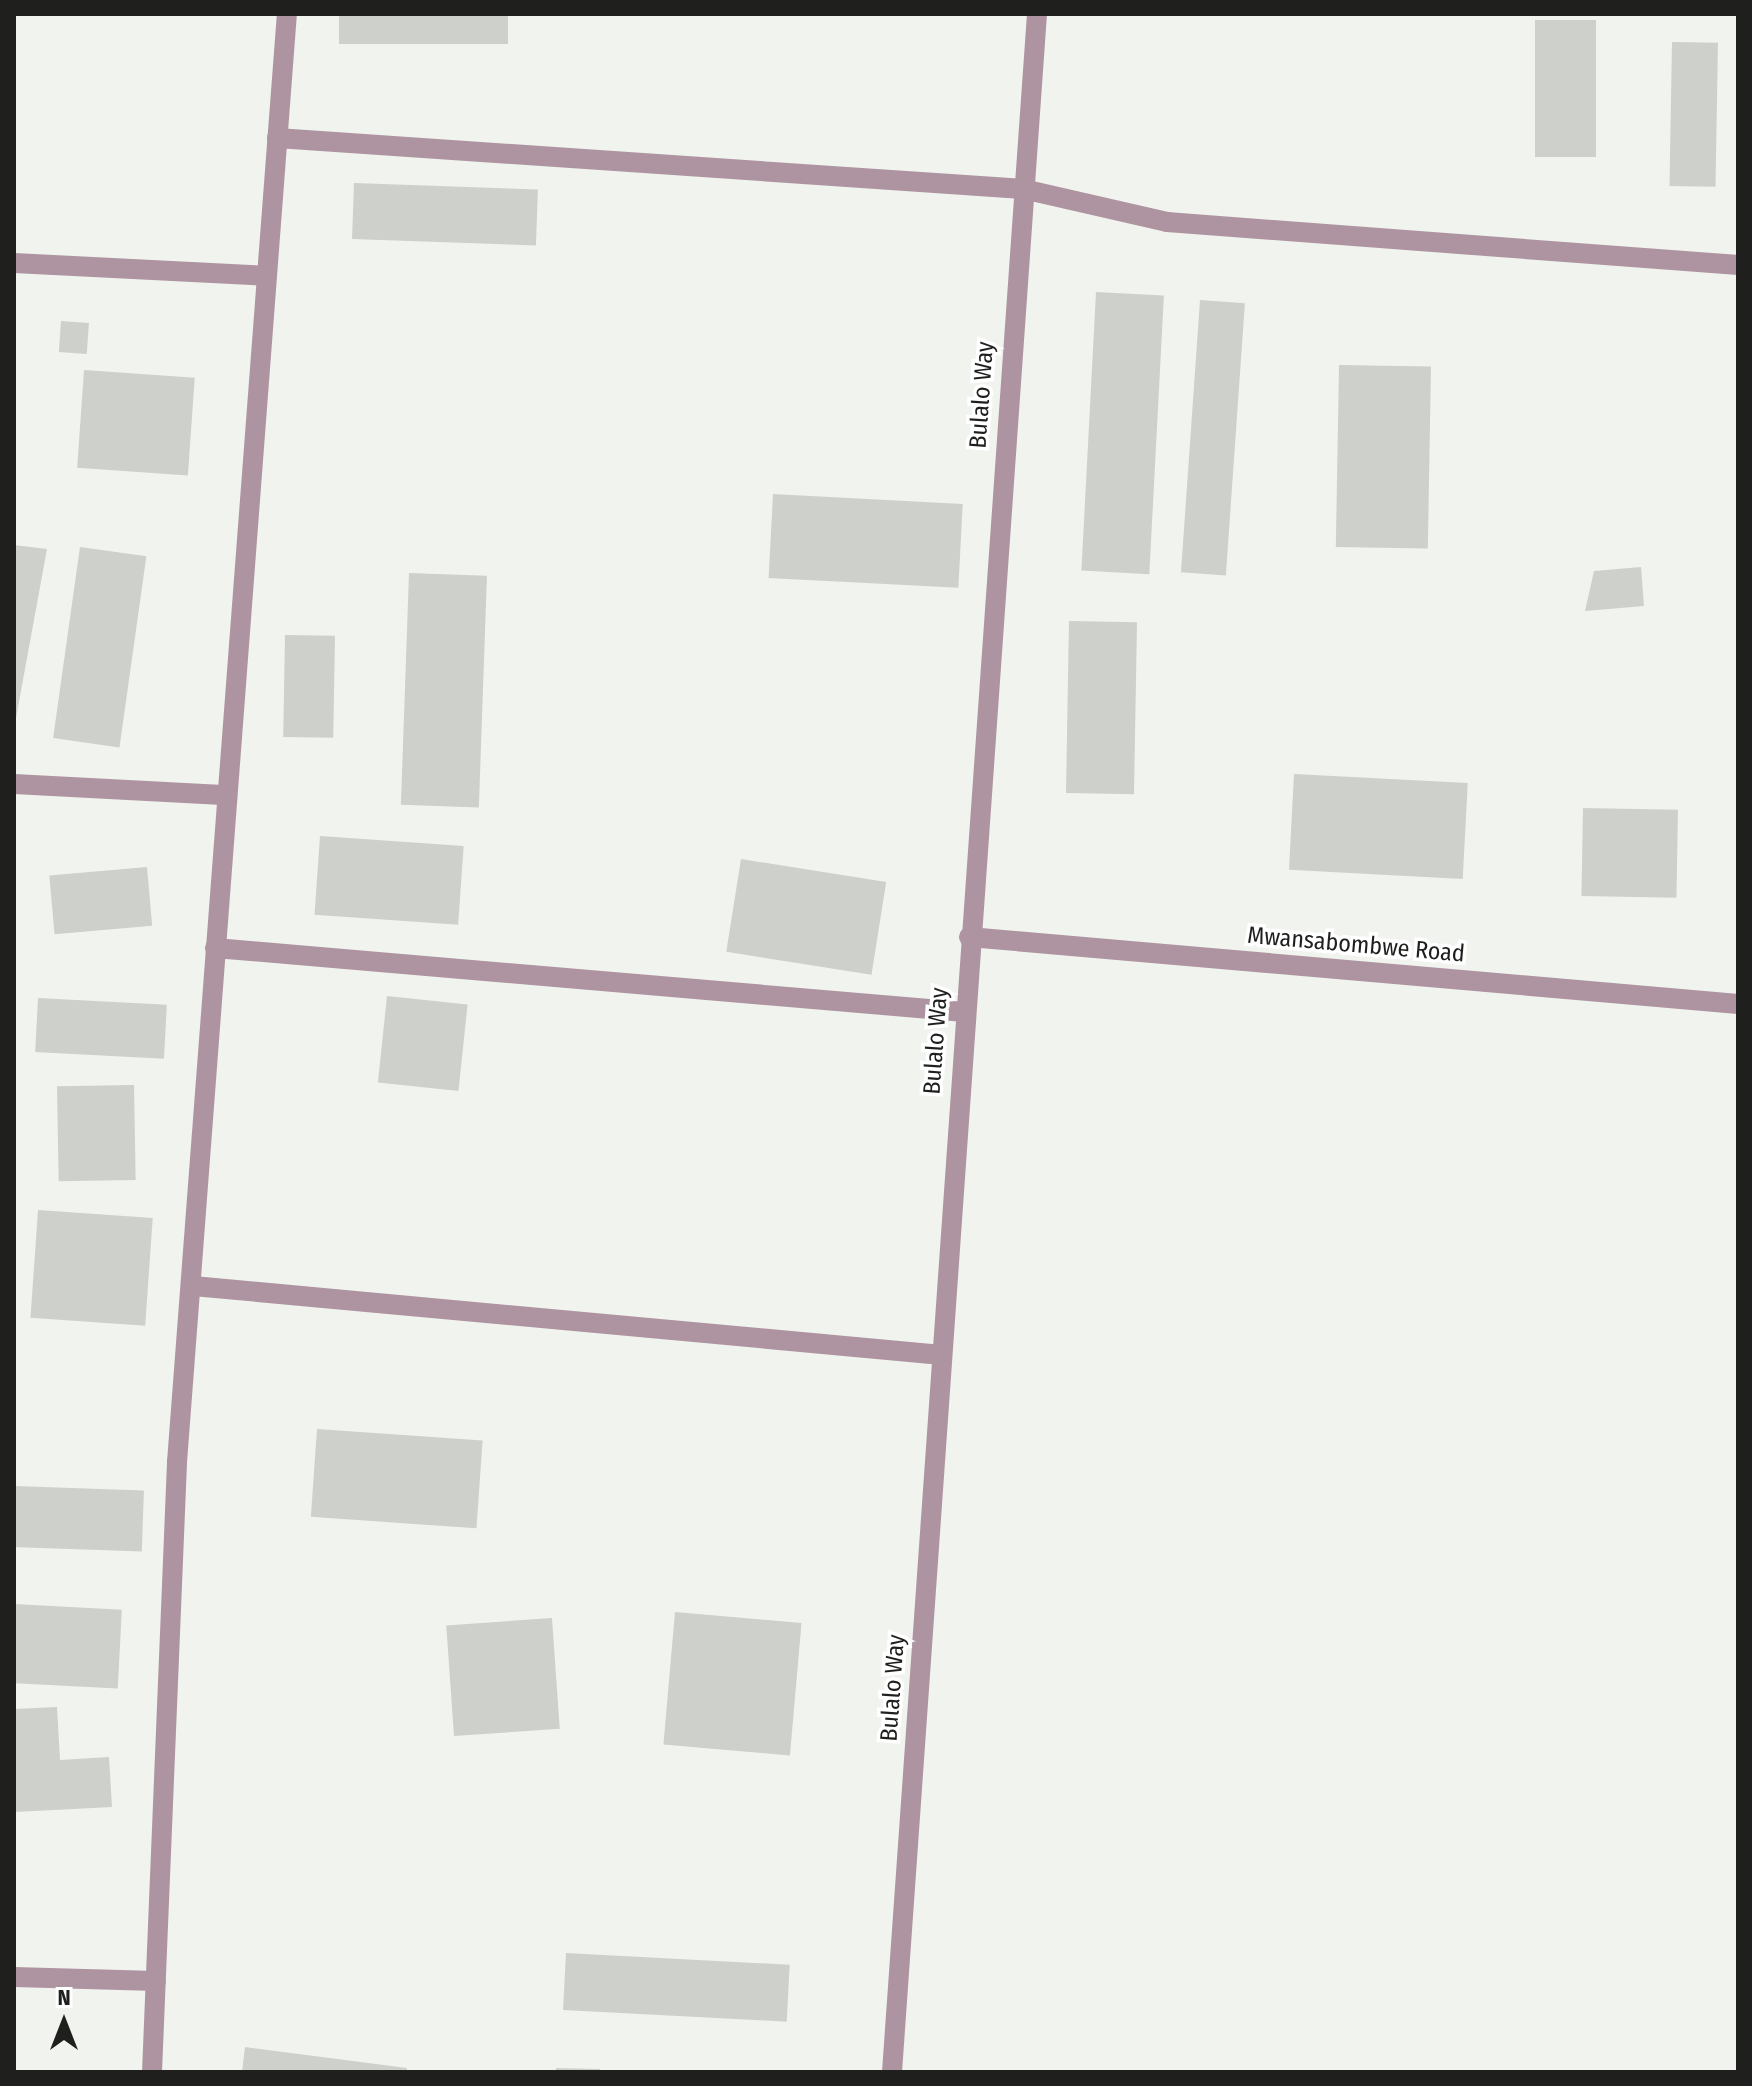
<!DOCTYPE html>
<html>
<head>
<meta charset="utf-8">
<style>
	body { margin:0 }
	#map { position:relative; width:1752px; height:2086px; overflow:hidden; background:#f1f3ef; font-family:"Fira Sans Condensed",sans-serif }
	div>[style] { position:absolute }
	.building>* { inset:0; background:#ced0cc; transform-origin:0 0 }
	.street>* { height:20px; margin:-10px; padding:0 10px; transform-origin:10px; border-radius:10px; background:#ae94a0 }
	span { translate:-50% -50%; white-space:nowrap; text-align:center; line-height:1.15; -webkit-text-stroke:7px #fff; paint-order:stroke }
	.street-label { font-size:24px; color:#1f201e }
	.frame { position:absolute; inset:0; border:16px solid #1f201e; pointer-events:none }
	.north { position:absolute; left:24px; top:1982px; width:80px; height:80px; -webkit-text-stroke:6px #fff; paint-order:stroke; rotate:0deg; font-size:22px; font-weight:700; line-height:32px; text-align:center; color:#1f201e }
	.north::after { content:''; display:block; margin:auto; width:28px; height:36px; background:#1f201e; clip-path:polygon(50% 0,100% 100%,50% 72%,0 100%) }
</style>
</head>
<body>
<div id="map">
	<div class="building">
		<div style="left:339px;top:14px;width:169px;height:30px"></div>
		<div style="left:1596px;top:20px;width:137px;height:61px;rotate:90deg"></div>
		<div style="left:1672px;top:42px;width:46px;height:144px;rotate:1deg"></div>
		<div style="left:354px;top:183px;width:184px;height:56px;rotate:2deg"></div>
		<div style="left:1096px;top:292px;width:68px;height:279px;rotate:3deg"></div>
		<div style="left:1200px;top:300px;width:45px;height:273px;rotate:4deg"></div>
		<div style="left:61px;top:321px;width:28px;height:31px;rotate:4deg"></div>
		<div style="left:1339px;top:365px;width:92px;height:182px;rotate:1deg"></div>
		<div style="left:84px;top:370px;width:111px;height:98px;rotate:4deg"></div>
		<div style="left:773px;top:494px;width:190px;height:84px;rotate:3deg"></div>
		<div style="clip-path:polygon(14px 545px,47px 549px,16px 718px,14px 718px)"></div>
		<div style="left:80px;top:547px;width:67px;height:193px;rotate:8deg"></div>
		<div style="clip-path:polygon(1641px 567px,1644px 606px,1585px 611px,1594px 571px)"></div>
		<div style="left:409px;top:573px;width:78px;height:232px;rotate:2deg"></div>
		<div style="left:1069px;top:621px;width:68px;height:172px;rotate:1deg"></div>
		<div style="left:285px;top:635px;width:50px;height:102px;rotate:1deg"></div>
		<div style="left:1294px;top:774px;width:174px;height:96px;rotate:3deg"></div>
		<div style="left:1583px;top:808px;width:95px;height:88px;rotate:1deg"></div>
		<div style="left:320px;top:836px;width:144px;height:79px;rotate:4deg"></div>
		<div style="left:741px;top:859px;width:147px;height:94px;rotate:9deg"></div>
		<div style="left:147px;top:867px;width:59px;height:98px;rotate:85deg"></div>
		<div style="left:387px;top:996px;width:81px;height:87px;rotate:6deg"></div>
		<div style="left:38px;top:998px;width:129px;height:54px;rotate:3deg"></div>
		<div style="left:134px;top:1085px;width:95px;height:77px;rotate:89deg"></div>
		<div style="left:38px;top:1210px;width:115px;height:108px;rotate:4deg"></div>
		<div style="left:317px;top:1429px;width:166px;height:88px;rotate:4deg"></div>
		<div style="left:14px;top:1486px;width:130px;height:61px;rotate:2deg"></div>
		<div style="left:14px;top:1604px;width:108px;height:79px;rotate:3deg"></div>
		<div style="left:675px;top:1612px;width:127px;height:133px;rotate:5deg"></div>
		<div style="left:552px;top:1618px;width:111px;height:106px;rotate:86deg"></div>
		<div style="clip-path:polygon(57px 1707px,60px 1760px,109px 1757px,112px 1807px,15px 1812px,14px 1709px)"></div>
		<div style="left:566px;top:1953px;width:224px;height:57px;rotate:3deg"></div>
		<div style="clip-path:polygon(245px 2047px,407px 2068px,406px 2072px,242px 2072px)"></div>
		<div style="clip-path:polygon(556px 2068px,600px 2069px,600px 2072px,556px 2072px)"></div>
	</div>
	<div class="street">
		<div style="left:277px;top:138px;width:748px;rotate:3.91deg"></div>
		<div style="left:1023px;top:189px;width:148px;rotate:12.9deg"></div>
		<div style="left:1167px;top:222px;width:573px;rotate:4.31deg"></div>
		<div style="left:14px;top:263px;width:253px;rotate:2.9deg"></div>
		<div style="left:14px;top:784px;width:209px;rotate:3deg"></div>
		<div style="left:969px;top:937px;width:772px;rotate:4.98deg"></div>
		<div style="left:215px;top:948px;width:752px;rotate:4.88deg"></div>
		<div style="left:193px;top:1286px;width:752px;rotate:5.26deg"></div>
		<div style="left:14px;top:1977px;width:142px;rotate:1.6deg"></div>
		<div style="left:152px;top:2072px;width:611px;rotate:-87.65deg"></div>
		<div style="left:177px;top:1462px;width:1452px;rotate:-85.66deg"></div>
		<div style="left:892px;top:2072px;width:2063px;rotate:-85.97deg"></div>
	</div>
	<div class="street-label">
		<span style="left:982px;top:395px;rotate:-86deg">Bulalo Way</span>
		<span style="left:1356px;top:945px;rotate:5deg">Mwansabombwe Road</span>
		<span style="left:936px;top:1041px;rotate:-86deg">Bulalo Way</span>
		<span style="left:893px;top:1688px;rotate:-86deg">Bulalo Way</span>
	</div>
	<div class="frame"></div>
	<div class="north">N</div>
</div>
</body>
</html>
